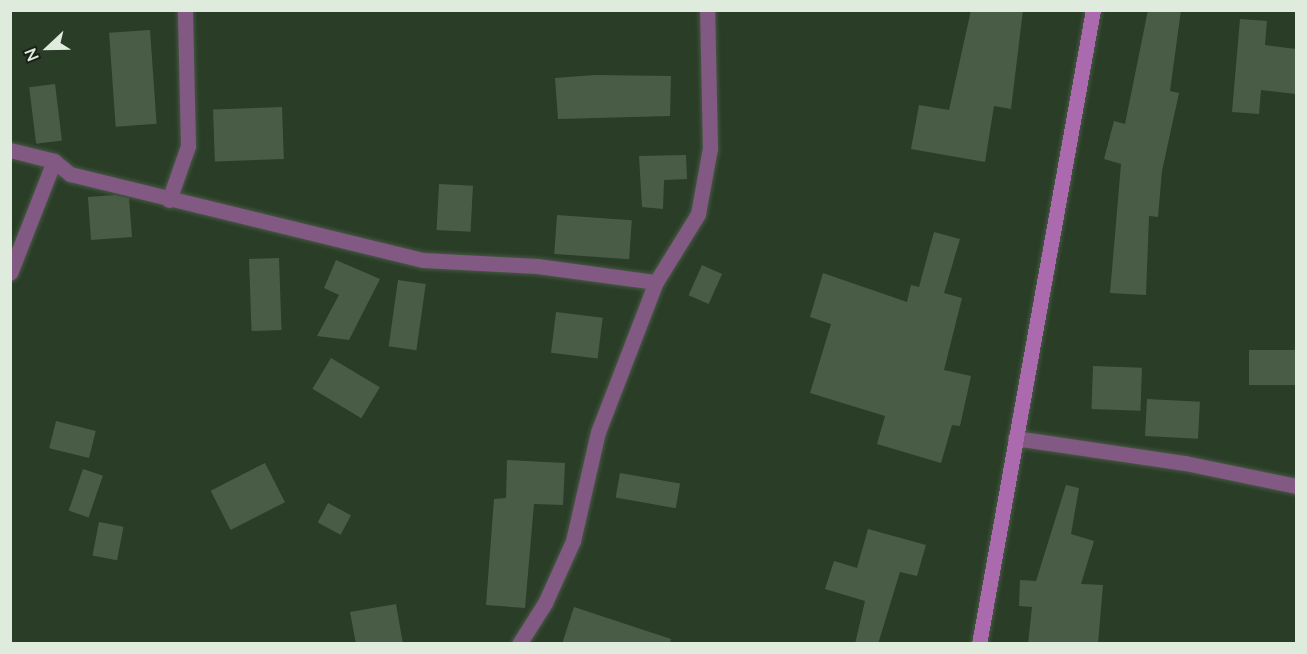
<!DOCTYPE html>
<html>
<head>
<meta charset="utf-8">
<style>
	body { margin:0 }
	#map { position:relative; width:1307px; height:654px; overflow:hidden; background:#2a3d27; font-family:Lato,sans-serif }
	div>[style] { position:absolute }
	.building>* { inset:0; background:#495d46; transform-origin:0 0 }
	.roads { filter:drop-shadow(0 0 2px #475944) drop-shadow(0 0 2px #475944) }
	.minor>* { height:15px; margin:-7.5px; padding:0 7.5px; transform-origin:7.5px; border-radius:7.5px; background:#815983 }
	.secondary>* { height:15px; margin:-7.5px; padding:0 7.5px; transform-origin:7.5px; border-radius:7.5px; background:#aa6aad }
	span { translate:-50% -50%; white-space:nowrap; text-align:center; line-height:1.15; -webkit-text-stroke:6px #192117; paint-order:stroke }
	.frame { position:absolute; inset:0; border:12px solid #dfebdd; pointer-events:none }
	.north { position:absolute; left:18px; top:18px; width:60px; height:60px; -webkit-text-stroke:4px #192117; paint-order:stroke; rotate:248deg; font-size:16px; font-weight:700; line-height:24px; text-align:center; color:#dfebdd }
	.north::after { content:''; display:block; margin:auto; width:21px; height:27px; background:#dfebdd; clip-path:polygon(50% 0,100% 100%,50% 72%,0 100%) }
</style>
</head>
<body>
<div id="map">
	<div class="building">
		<div style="clip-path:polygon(971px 10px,1023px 10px,1011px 109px,994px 106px,985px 162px,911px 149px,919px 105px,949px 110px)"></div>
		<div style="clip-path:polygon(1148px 10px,1181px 10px,1170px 91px,1179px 93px,1162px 171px,1158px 217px,1149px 216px,1146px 295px,1110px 293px,1121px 164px,1104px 159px,1114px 121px,1125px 124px)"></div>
		<div style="clip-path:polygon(1240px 19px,1267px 21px,1265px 45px,1296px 49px,1296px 94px,1261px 90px,1259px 114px,1232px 112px)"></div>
		<div style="left:150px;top:30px;width:94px;height:41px;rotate:86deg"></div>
		<div style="clip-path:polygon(595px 75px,671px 76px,670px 116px,558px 119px,555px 78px)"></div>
		<div style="left:55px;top:84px;width:57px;height:26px;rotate:83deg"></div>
		<div style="left:282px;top:107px;width:52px;height:69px;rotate:88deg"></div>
		<div style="clip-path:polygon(686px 155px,687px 179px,664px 180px,663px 209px,642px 207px,639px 156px)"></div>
		<div style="left:439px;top:184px;width:34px;height:46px;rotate:3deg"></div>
		<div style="clip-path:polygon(115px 195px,129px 198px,132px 237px,91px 240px,88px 197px)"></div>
		<div style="left:557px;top:215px;width:75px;height:39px;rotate:4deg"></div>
		<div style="clip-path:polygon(934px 232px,960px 239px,944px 293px,962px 298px,944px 370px,971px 376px,960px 426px,952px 425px,941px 463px,877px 444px,885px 416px,810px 393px,831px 324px,810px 317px,823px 273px,907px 302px,911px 285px,919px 287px)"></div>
		<div style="left:279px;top:258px;width:72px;height:30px;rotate:88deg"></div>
		<div style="clip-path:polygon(336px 260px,380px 279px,349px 340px,317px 336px,339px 295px,324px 288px)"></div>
		<div style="left:702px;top:265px;width:22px;height:33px;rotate:24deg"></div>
		<div style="left:398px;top:280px;width:28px;height:67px;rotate:8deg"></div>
		<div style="left:556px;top:312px;width:47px;height:41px;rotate:7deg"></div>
		<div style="left:1296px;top:350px;width:35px;height:47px;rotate:90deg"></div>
		<div style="left:331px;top:358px;width:57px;height:36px;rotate:31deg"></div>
		<div style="left:1093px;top:366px;width:49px;height:43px;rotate:2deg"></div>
		<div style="left:1147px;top:399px;width:53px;height:37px;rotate:3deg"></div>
		<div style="left:56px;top:421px;width:41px;height:28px;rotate:14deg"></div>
		<div style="clip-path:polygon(507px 460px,565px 463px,563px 505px,534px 504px,525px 608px,486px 605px,494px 499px,506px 498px)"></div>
		<div style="left:265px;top:463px;width:44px;height:61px;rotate:63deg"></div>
		<div style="left:83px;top:469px;width:21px;height:44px;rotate:19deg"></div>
		<div style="left:620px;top:473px;width:61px;height:25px;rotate:10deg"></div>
		<div style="clip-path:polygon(1066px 485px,1079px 488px,1071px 534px,1094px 541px,1081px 584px,1103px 585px,1098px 644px,1028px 644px,1032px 607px,1019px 606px,1020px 580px,1036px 581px)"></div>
		<div style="left:328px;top:503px;width:26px;height:22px;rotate:28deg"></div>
		<div style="left:99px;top:522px;width:25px;height:34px;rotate:11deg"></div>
		<div style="clip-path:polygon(868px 529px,926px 545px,917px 576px,900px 572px,878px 644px,855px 644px,865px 601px,825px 589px,834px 561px,857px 568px)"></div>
		<div style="clip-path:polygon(396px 604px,403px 644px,356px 644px,350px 612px)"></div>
		<div style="clip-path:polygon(574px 607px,671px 639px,670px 644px,562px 644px)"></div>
	</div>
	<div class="roads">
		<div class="minor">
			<div style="left:10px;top:150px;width:45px;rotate:14deg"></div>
			<div style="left:54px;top:161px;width:120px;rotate:111.4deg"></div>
			<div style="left:54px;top:161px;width:21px;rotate:39deg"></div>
			<div style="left:70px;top:174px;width:363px;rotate:13.7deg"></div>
			<div style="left:423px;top:260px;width:114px;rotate:3deg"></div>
			<div style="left:537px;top:266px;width:120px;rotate:7.7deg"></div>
			<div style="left:169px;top:200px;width:57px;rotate:-70.6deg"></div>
			<div style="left:188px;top:146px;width:136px;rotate:-91.3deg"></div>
			<div style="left:1015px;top:438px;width:172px;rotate:8.4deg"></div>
			<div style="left:1185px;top:463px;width:113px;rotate:11.7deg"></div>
			<div style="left:519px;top:644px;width:49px;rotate:-57.6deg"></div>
			<div style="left:545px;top:603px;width:68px;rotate:-65.7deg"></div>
			<div style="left:573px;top:541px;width:112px;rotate:-77.1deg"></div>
			<div style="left:598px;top:432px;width:161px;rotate:-68.9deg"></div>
			<div style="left:656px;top:282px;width:80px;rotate:-58.3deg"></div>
			<div style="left:698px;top:214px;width:67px;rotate:-79.7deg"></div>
			<div style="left:710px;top:148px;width:138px;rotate:-91.2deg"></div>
		</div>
		<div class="secondary">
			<div style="left:979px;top:644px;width:644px;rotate:-79.81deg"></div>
		</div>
	</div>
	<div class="frame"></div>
	<div class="north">N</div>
</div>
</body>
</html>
